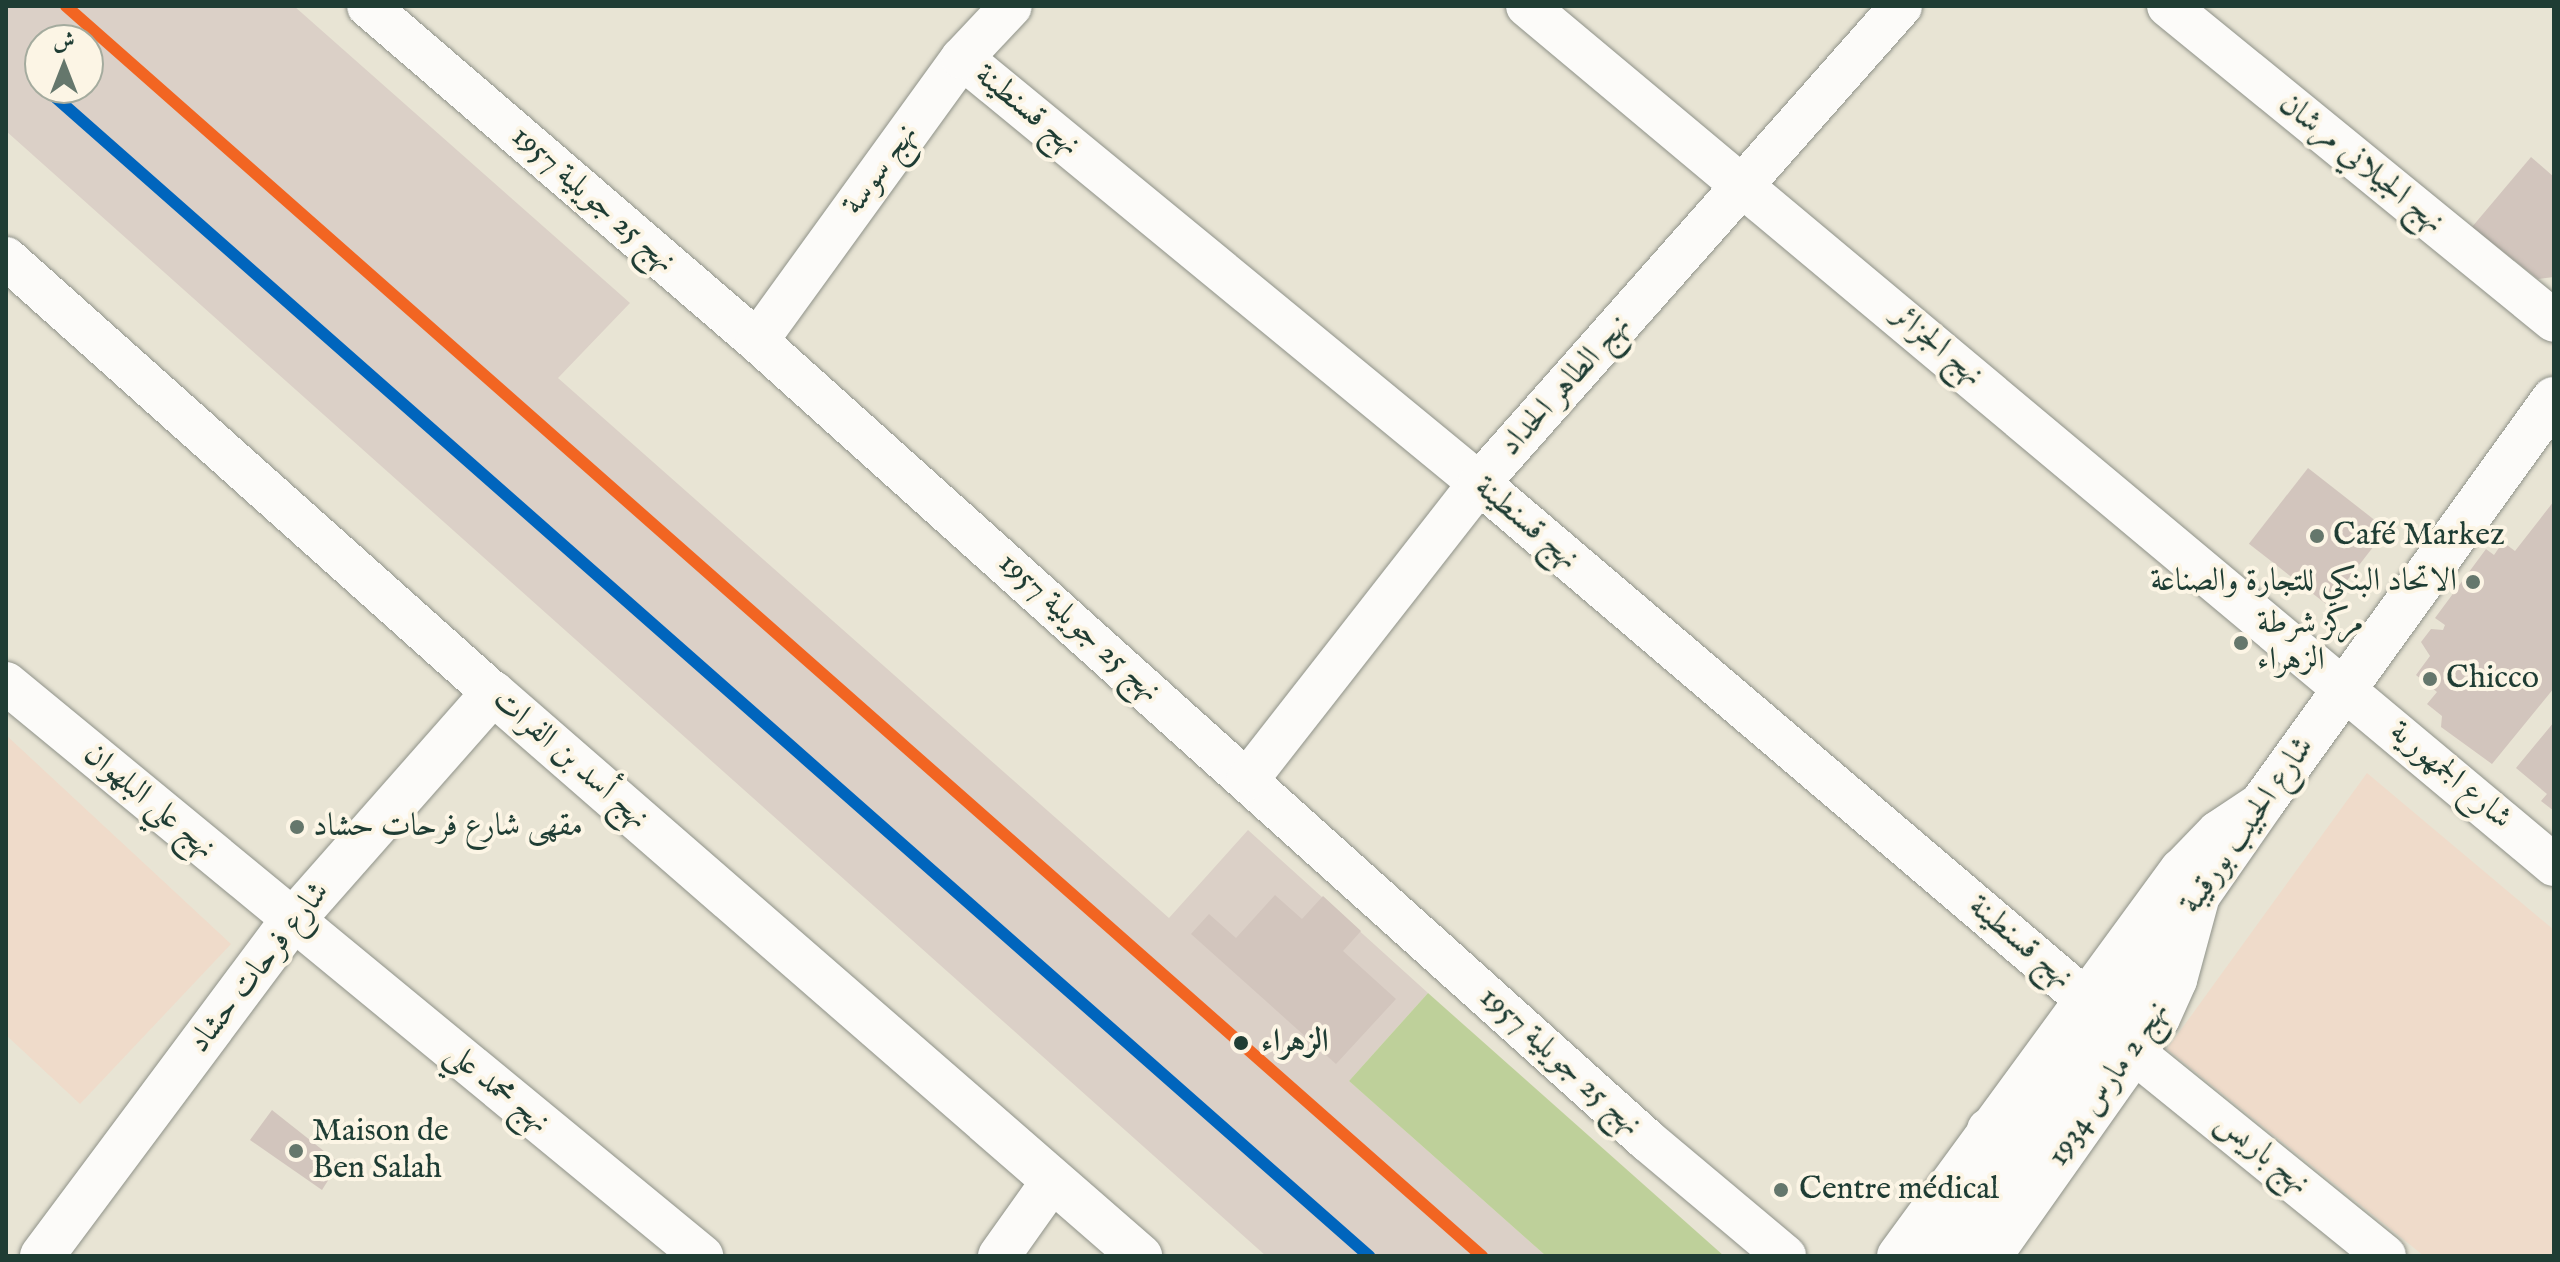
<!DOCTYPE html>
<html>
<head>
<meta charset="utf-8">
<style>
	body { margin:0 }
	#map { position:relative; width:2560px; height:1262px; overflow:hidden; background:#e8e4d4; font-family:"IM FELL English",Amiri,serif }
	div>[style] { position:absolute }
	.built>* { inset:0; background:#efdbca }
	.industrial>* { inset:0; background:#dbd0c7 }
	.green>* { inset:0; background:#bed09a }
	.building>* { inset:0; background:#d2c5bd; transform-origin:0 0 }
	.roads { filter:drop-shadow(0 0 2px #8f9289) drop-shadow(0 0 2px #8f9289) }
	.minor>* { height:42px; margin:-21px; padding:0 21px; transform-origin:21px; border-radius:21px; background:#fcfbf9 }
	.major>* { height:44px; margin:-22px; padding:0 22px; transform-origin:22px; border-radius:22px; background:#fcfbf9 }
	.rail-1>* { height:12px; margin:-6px; padding:0 6px; transform-origin:6px; border-radius:6px; background:#f26522 }
	.rail-2>* { height:12px; margin:-6px; padding:0 6px; transform-origin:6px; border-radius:6px; background:#0065bd }
	.dots>* { width:22px; height:22px; translate:-50% -50%; box-sizing:border-box; border:4px solid #fcf5e5; border-radius:50% }
	span { translate:-50% -50%; white-space:nowrap; text-align:center; line-height:1.15; -webkit-text-stroke:8px #fcf5e5; paint-order:stroke }
	.street-label { font-size:32px; color:#1f3d34 }
	.poi-label { font-size:32px; color:#1f3d34 }
	.left { translate:0 -50%; text-align:left }
	.right { translate:-100% -50%; text-align:right }
	.stop-label { font-size:32px; color:#1f3d34; font-weight:700 }
	.frame { position:absolute; inset:0; border:8px solid #1f3d34; pointer-events:none }
	.north { position:absolute; left:24px; top:24px; width:80px; height:80px; box-sizing:border-box; background:#fcf5e5; border:2px solid #a4ab9e; border-radius:50%; rotate:0deg; font-size:22px; font-weight:700; line-height:32px; text-align:center; color:#1f3d34 }
	.north::after { content:''; display:block; margin:auto; width:28px; height:36px; background:#65776c; clip-path:polygon(50% 0,100% 100%,50% 72%,0 100%) }
</style>
</head>
<body>
<div id="map">
	<div class="built">
		<div style="clip-path:polygon(6px 735px,231px 944px,80px 1104px,6px 1035px)"></div>
		<div style="clip-path:polygon(2367px 773px,2554px 930px,2554px 1256px,2424px 1256px,2167px 1049px)"></div>
	</div>
	<div class="industrial">
		<div style="clip-path:polygon(evenodd,6px 6px,294px 6px,630px 303px,558px 378px,1169px 918px,1248px 830px,1428px 993px,1349px 1081px,1546px 1256px,1266px 1256px,6px 131px,6px 6px,40px 40px,88px 40px,88px 88px,40px 88px,40px 40px)"></div>
	</div>
	<div class="green">
		<div style="clip-path:polygon(1428px 993px,1724px 1256px,1546px 1256px,1349px 1081px)"></div>
	</div>
	<div class="building">
		<div style="clip-path:polygon(2531px 157px,2554px 177px,2554px 277px,2538px 279px,2472px 227px)"></div>
		<div style="left:2308px;top:468px;width:100px;height:96px;rotate:38deg"></div>
		<div style="clip-path:polygon(2554px 501px,2554px 688px,2492px 764px,2441px 727px,2442px 716px,2427px 704px,2437px 692px,2416px 675px,2430px 656px,2421px 642px,2431px 629px,2443px 630px,2445px 625px,2435px 618px,2486px 549px,2494px 555px,2503px 542px,2515px 551px)"></div>
		<div style="clip-path:polygon(2554px 722px,2554px 811px,2541px 801px,2547px 794px,2516px 768px)"></div>
		<div style="clip-path:polygon(1275px 895px,1302px 919px,1323px 896px,1361px 931px,1343px 951px,1396px 999px,1336px 1064px,1191px 934px,1209px 914px,1236px 938px)"></div>
		<div style="clip-path:polygon(272px 1110px,339px 1163px,322px 1190px,250px 1140px)"></div>
	</div>
	<div class="roads">
		<div class="minor">
			<div style="left:368px;top:6px;width:513px;rotate:40.73deg"></div>
			<div style="left:757px;top:341px;width:1197px;rotate:41.92deg"></div>
			<div style="left:1648px;top:1141px;width:179px;rotate:40deg"></div>
			<div style="left:1527px;top:6px;width:1339px;rotate:39.91deg"></div>
			<div style="left:2168px;top:6px;width:498px;rotate:39.2deg"></div>
			<div style="left:962px;top:58px;width:669px;rotate:39.42deg"></div>
			<div style="left:1479px;top:483px;width:795px;rotate:40.41deg"></div>
			<div style="left:6px;top:258px;width:653px;rotate:41.77deg"></div>
			<div style="left:757px;top:341px;width:349px;rotate:-54.1deg"></div>
			<div style="left:962px;top:58px;width:71px;rotate:-46.7deg"></div>
			<div style="left:6px;top:683px;width:902px;rotate:39.46deg"></div>
			<div style="left:1248px;top:779px;width:375px;rotate:-52deg"></div>
			<div style="left:1479px;top:483px;width:637px;rotate:-48.5deg"></div>
			<div style="left:2137px;top:1055px;width:319px;rotate:39deg"></div>
			<div style="left:999px;top:1256px;width:93px;rotate:-54.6deg"></div>
			<div style="left:1898px;top:1256px;width:479px;rotate:-53.8deg"></div>
			<div style="left:2181px;top:870px;width:53px;rotate:-45.8deg"></div>
			<div style="left:2218px;top:832px;width:47px;rotate:-33.7deg"></div>
			<div style="left:1991px;top:1256px;width:291px;rotate:-54.8deg"></div>
			<div style="left:2159px;top:1018px;width:42px;rotate:-65.9deg"></div>
			<div style="left:2176px;top:980px;width:84px;rotate:-74.8deg"></div>
		</div>
		<div class="major">
			<div style="left:1989px;top:1130px;width:41px;rotate:36deg"></div>
			<div style="left:42px;top:1256px;width:418px;rotate:-53.3deg"></div>
			<div style="left:292px;top:921px;width:304px;rotate:-48.6deg"></div>
			<div style="left:493px;top:693px;width:858px;rotate:41.03deg"></div>
			<div style="left:1947px;top:1256px;width:553px;rotate:-55.16deg"></div>
			<div style="left:2263px;top:802px;width:497px;rotate:-54.2deg"></div>
		</div>
	</div>
	<div class="rail-1">
		<div style="left:66px;top:6px;width:1889px;rotate:41.44deg"></div>
	</div>
	<div class="rail-2">
		<div style="left:45px;top:88px;width:1766px;rotate:41.42deg"></div>
	</div>
	<div class="dots">
		<div style="left:2317px;top:536px;background:#65776c"></div>
		<div style="left:2473px;top:582px;background:#65776c"></div>
		<div style="left:2241px;top:643px;background:#65776c"></div>
		<div style="left:2430px;top:679px;background:#65776c"></div>
		<div style="left:297px;top:827px;background:#65776c"></div>
		<div style="left:1241px;top:1043px;background:#1f3d34"></div>
		<div style="left:296px;top:1151px;background:#65776c"></div>
		<div style="left:1781px;top:1190px;background:#65776c"></div>
	</div>
	<div class="street-label">
		<span style="left:1027px;top:111px;rotate:39deg">نهج قسنطينة</span>
		<span style="left:2361px;top:164px;rotate:39deg">نهج الجيلاني مرشان</span>
		<span style="left:881px;top:170px;rotate:-54deg">نهج سوسة</span>
		<span style="left:593px;top:200px;rotate:41deg">نهج 25 جويلية 1957</span>
		<span style="left:1937px;top:346px;rotate:40deg">نهج الجزائر</span>
		<span style="left:1566px;top:386px;rotate:-48deg">نهج الطاهر الحداد</span>
		<span style="left:1526px;top:524px;rotate:40deg">نهج قسنطينة</span>
		<span style="left:1079px;top:628px;rotate:42deg">نهج 25 جويلية 1957</span>
		<span style="left:570px;top:760px;rotate:41deg">نهج أسد بن الفرات</span>
		<span style="left:2450px;top:776px;rotate:40deg">شارع الجمهورية</span>
		<span style="left:149px;top:802px;rotate:40deg">نهج علي البلهوان</span>
		<span style="left:2248px;top:826px;rotate:-55deg">شارع الحبيب بورقيبة</span>
		<span style="left:2020px;top:943px;rotate:40deg">نهج قسنطينة</span>
		<span style="left:260px;top:968px;rotate:-52deg">شارع فرحات حشاد</span>
		<span style="left:1560px;top:1062px;rotate:42deg">نهج 25 جويلية 1957</span>
		<span style="left:2109px;top:1084px;rotate:-56deg">نهج 2 مارس 1934</span>
		<span style="left:497px;top:1089px;rotate:39deg">نهج محمد علي</span>
		<span style="left:2262px;top:1154px;rotate:39deg">نهج باريس</span>
	</div>
	<div class="poi-label">
		<span class="left" style="left:2333px;top:536px">Café Markez</span>
		<span class="right" style="left:2457px;top:582px">الاتحاد البنكي للتجارة والصناعة</span>
		<span class="left" style="left:2257px;top:643px">مركز شرطة<br>الزهراء</span>
		<span class="left" style="left:2446px;top:679px">Chicco</span>
		<span class="left" style="left:313px;top:827px">مقهى شارع فرحات حشاد</span>
		<span class="left" style="left:312px;top:1151px">Maison de<br>Ben Salah</span>
		<span class="left" style="left:1799px;top:1190px">Centre médical</span>
	</div>
	<div class="stop-label">
		<span class="left" style="left:1261px;top:1043px">الزهراء</span>
	</div>
	<div class="frame"></div>
	<div class="north">ش</div>
</div>
</body>
</html>
